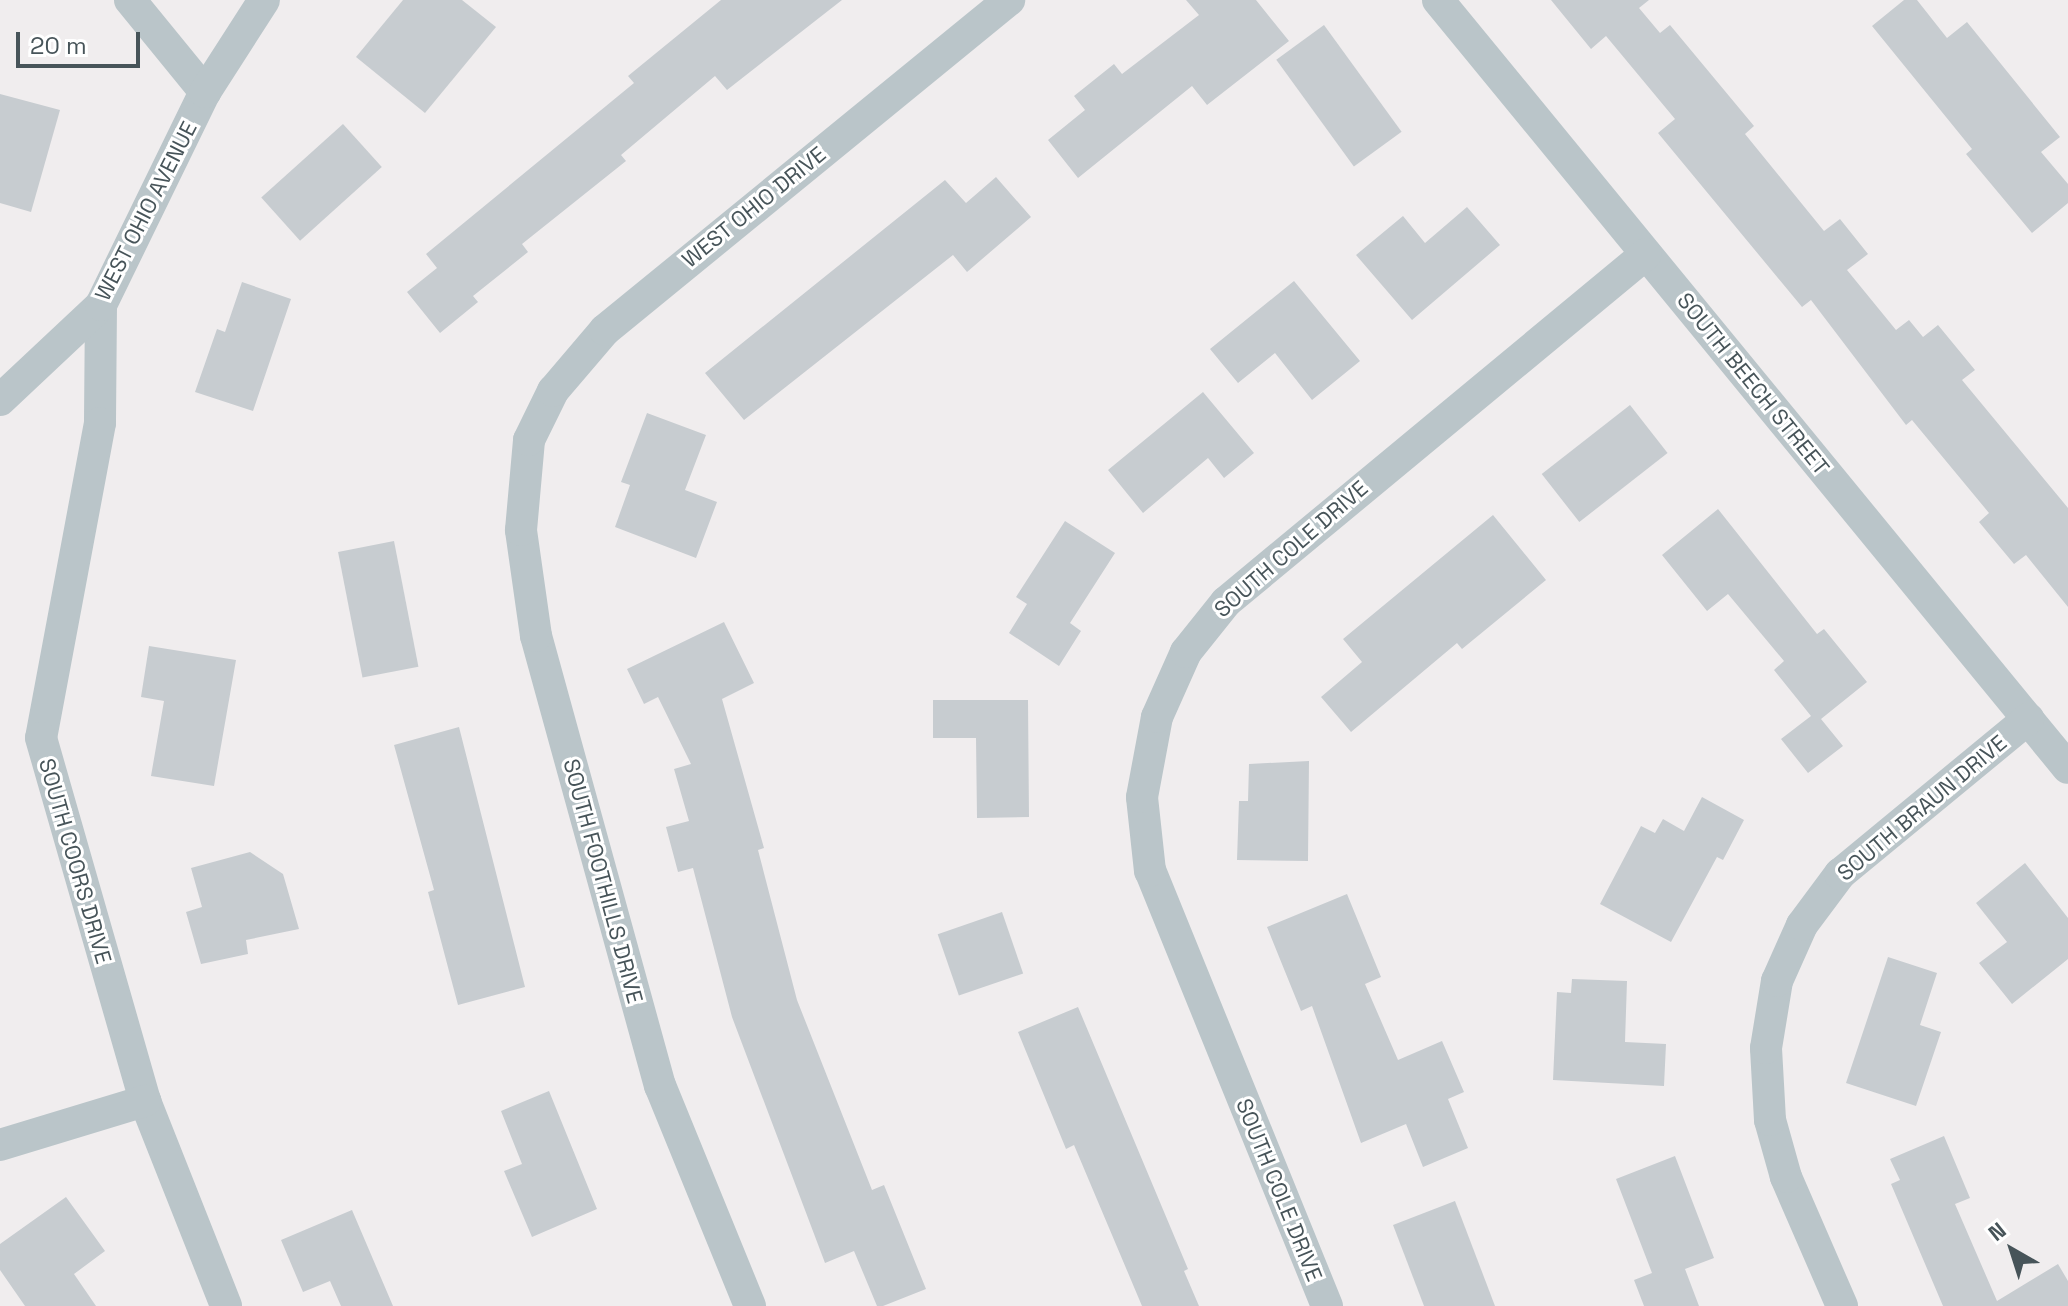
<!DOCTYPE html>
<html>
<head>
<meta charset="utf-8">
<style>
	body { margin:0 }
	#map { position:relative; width:2068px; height:1306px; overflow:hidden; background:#f0edee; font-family:"Space Grotesk",sans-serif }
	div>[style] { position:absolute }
	.building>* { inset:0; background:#c7ccd0; transform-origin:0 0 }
	.street>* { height:32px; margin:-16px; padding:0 16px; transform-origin:16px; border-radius:16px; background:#bac5c9 }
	span { translate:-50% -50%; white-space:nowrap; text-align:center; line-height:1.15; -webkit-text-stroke:6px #fff; paint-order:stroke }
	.street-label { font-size:22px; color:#475459 }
	.north { position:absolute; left:1972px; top:1210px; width:80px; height:80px; -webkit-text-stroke:6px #fff; paint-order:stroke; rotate:321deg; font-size:22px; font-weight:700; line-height:32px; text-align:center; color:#475459 }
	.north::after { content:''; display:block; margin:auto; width:28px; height:36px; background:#475459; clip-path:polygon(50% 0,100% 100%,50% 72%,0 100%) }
	.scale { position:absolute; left:16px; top:32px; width:124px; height:36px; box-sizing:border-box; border:4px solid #475459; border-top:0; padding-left:10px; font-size:24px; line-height:28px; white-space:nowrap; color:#475459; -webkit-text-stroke:6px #fff; paint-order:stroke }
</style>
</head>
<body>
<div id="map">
	<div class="building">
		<div style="clip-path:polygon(403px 0,462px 0,496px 27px,425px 113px,356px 57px)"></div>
		<div style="clip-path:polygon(721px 0,842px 0,727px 90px,715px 76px,621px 155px,626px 161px,522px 244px,528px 252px,473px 296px,478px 302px,440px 333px,407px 292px,437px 268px,426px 254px,634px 83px,628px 76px)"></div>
		<div style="clip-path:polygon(1186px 0,1256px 0,1289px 41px,1207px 105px,1192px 86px,1078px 178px,1048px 140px,1085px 110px,1074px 96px,1114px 64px,1122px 74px,1199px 15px)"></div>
		<div style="clip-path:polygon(1551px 0,1649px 0,1639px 8px,1660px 33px,1670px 25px,1754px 126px,1745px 134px,1824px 231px,1840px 219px,1868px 254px,1847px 270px,1896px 330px,1909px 320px,1923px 337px,1938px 325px,1975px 370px,1962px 380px,2068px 508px,2068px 607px,2026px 555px,2014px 564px,1979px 522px,1989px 513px,1912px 420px,1906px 425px,1811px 300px,1802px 307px,1658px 133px,1675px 119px,1606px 36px,1591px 49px)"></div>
		<div style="clip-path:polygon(1904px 0,1917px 0,1947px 38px,1967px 22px,2060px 137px,2041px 152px,2068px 184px,2068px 203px,2032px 233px,1966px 154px,1972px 149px,1872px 26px)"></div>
		<div style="left:1324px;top:25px;width:132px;height:59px;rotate:54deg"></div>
		<div style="clip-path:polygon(0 94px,60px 110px,31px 212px,0 203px)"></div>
		<div style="left:343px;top:124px;width:58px;height:110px;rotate:48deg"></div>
		<div style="clip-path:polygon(996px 177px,1031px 217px,967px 272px,953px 255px,744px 420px,705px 373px,945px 180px,966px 203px)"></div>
		<div style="clip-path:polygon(1467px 207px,1500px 245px,1412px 320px,1356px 255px,1403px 216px,1425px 243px)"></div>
		<div style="clip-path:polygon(1294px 281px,1360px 361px,1312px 400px,1275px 353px,1238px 383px,1210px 349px)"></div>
		<div style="clip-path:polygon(242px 282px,291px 299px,253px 411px,195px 392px,217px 329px,225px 332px)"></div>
		<div style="clip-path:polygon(1203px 392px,1254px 453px,1224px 478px,1208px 458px,1143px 513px,1108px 470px)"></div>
		<div style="left:1630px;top:405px;width:61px;height:112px;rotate:52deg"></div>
		<div style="clip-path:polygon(647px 413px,706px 435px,685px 490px,717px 502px,696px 558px,615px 527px,630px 485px,621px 482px)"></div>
		<div style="clip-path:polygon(1718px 509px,1817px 634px,1824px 629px,1867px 682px,1821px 719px,1843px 746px,1808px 773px,1781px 739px,1811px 716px,1774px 670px,1784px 661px,1728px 594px,1707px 611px,1662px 555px)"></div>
		<div style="clip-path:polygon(1493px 515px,1546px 580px,1462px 649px,1457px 643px,1351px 732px,1321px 697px,1362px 662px,1343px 639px)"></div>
		<div style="clip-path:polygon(1065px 521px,1115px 553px,1070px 623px,1081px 631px,1059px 666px,1009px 633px,1027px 604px,1016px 597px)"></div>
		<div style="left:394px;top:541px;width:128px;height:57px;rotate:79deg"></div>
		<div style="clip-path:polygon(724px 622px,754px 683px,722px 699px,764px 848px,758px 850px,797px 1000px,872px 1190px,884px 1185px,926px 1289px,883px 1306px,877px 1306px,854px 1251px,825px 1263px,732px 1017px,693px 868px,678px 872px,666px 827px,689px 821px,674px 769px,691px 764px,658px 697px,644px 704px,627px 669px)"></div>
		<div style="clip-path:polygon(149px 646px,236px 660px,214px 786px,151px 776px,164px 701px,141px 697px)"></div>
		<div style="clip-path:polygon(933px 700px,1028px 700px,1029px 817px,977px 818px,976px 738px,933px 738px)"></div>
		<div style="clip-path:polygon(459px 727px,525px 987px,458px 1005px,428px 892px,434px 890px,394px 745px)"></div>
		<div style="clip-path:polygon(1309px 761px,1308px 861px,1237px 860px,1239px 801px,1248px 801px,1249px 764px)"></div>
		<div style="clip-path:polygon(1702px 797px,1744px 820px,1723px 860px,1717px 857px,1671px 942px,1600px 904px,1641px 826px,1655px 833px,1663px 819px,1684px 831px)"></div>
		<div style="clip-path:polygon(250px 852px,283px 874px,299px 929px,246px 940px,248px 954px,201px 964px,186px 912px,202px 907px,191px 868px)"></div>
		<div style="clip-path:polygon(2025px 863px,2068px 918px,2068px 959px,2012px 1004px,1979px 963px,2007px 942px,1976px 903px)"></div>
		<div style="clip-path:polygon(1347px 894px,1381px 977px,1365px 984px,1398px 1060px,1442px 1041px,1464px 1092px,1448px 1099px,1468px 1148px,1423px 1167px,1406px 1124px,1361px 1143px,1312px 1006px,1301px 1011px,1267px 927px)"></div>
		<div style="left:1002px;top:912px;width:65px;height:68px;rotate:71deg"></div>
		<div style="clip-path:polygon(1888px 957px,1937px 973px,1920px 1025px,1941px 1032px,1916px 1106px,1846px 1083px)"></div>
		<div style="clip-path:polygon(1572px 979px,1627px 981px,1625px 1042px,1666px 1044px,1664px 1086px,1553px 1080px,1557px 992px,1571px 993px)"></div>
		<div style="clip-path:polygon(1078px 1007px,1188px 1269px,1184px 1271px,1199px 1306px,1142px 1306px,1074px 1145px,1066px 1149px,1018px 1032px)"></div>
		<div style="clip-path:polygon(549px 1091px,597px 1209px,532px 1237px,504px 1171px,522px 1164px,501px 1111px)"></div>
		<div style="clip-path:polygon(1944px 1136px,1970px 1198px,1955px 1204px,1997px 1301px,2058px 1264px,2068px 1281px,2068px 1306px,1943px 1306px,1891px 1184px,1900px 1180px,1890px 1159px)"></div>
		<div style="clip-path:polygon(1675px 1156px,1714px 1258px,1685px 1269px,1699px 1306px,1644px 1306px,1634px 1280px,1652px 1273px,1616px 1179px)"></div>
		<div style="clip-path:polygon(66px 1197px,105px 1251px,74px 1274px,96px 1306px,25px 1306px,0 1270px,0 1244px)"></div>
		<div style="clip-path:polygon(1455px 1201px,1495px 1306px,1424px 1306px,1393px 1225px)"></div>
		<div style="clip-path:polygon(352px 1210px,393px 1306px,341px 1306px,330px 1281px,303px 1292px,281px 1240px)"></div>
	</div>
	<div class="street">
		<div style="left:130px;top:0;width:119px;rotate:50.8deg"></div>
		<div style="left:1438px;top:0;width:993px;rotate:50.64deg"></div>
		<div style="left:101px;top:305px;width:118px;rotate:90.5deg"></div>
		<div style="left:100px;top:423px;width:320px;rotate:100.6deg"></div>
		<div style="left:41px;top:738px;width:378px;rotate:74deg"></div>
		<div style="left:145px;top:1101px;width:220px;rotate:68.4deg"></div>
		<div style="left:0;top:400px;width:139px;rotate:-43.2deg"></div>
		<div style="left:101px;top:305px;width:237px;rotate:-64deg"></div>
		<div style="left:205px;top:92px;width:109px;rotate:-57.3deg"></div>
		<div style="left:0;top:1145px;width:152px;rotate:-16.9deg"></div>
		<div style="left:750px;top:1306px;width:238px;rotate:-112.2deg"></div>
		<div style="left:660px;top:1086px;width:467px;rotate:-105.4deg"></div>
		<div style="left:536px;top:636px;width:107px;rotate:-98.1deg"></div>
		<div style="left:521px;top:530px;width:90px;rotate:-84.9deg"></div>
		<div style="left:529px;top:440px;width:55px;rotate:-63.9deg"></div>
		<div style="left:553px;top:391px;width:80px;rotate:-49.6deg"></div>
		<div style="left:605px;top:330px;width:522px;rotate:-39.24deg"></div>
		<div style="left:1327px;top:1306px;width:470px;rotate:-112.1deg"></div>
		<div style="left:1150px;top:871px;width:74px;rotate:-96.2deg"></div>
		<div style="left:1142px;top:797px;width:81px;rotate:-79.4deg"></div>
		<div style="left:1157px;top:717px;width:71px;rotate:-66deg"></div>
		<div style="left:1186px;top:652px;width:64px;rotate:-51.3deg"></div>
		<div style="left:1226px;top:602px;width:545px;rotate:-39.64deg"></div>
		<div style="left:1842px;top:1306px;width:141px;rotate:-113.5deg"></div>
		<div style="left:1786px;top:1177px;width:59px;rotate:-105.7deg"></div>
		<div style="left:1770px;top:1120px;width:72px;rotate:-93.2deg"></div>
		<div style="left:1766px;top:1048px;width:68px;rotate:-80.7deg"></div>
		<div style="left:1777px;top:981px;width:61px;rotate:-65.9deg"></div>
		<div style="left:1802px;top:925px;width:64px;rotate:-53.3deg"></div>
		<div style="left:1840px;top:874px;width:244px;rotate:-39.5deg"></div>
	</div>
	<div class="street-label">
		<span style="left:754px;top:207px;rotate:-39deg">WEST OHIO DRIVE</span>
		<span style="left:146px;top:211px;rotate:-63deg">WEST OHIO AVENUE</span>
		<span style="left:1753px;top:384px;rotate:51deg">SOUTH BEECH STREET</span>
		<span style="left:1291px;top:549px;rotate:-41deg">SOUTH COLE DRIVE</span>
		<span style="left:1922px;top:808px;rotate:-40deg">SOUTH BRAUN DRIVE</span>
		<span style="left:75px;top:861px;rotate:74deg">SOUTH COORS DRIVE</span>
		<span style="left:603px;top:881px;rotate:75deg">SOUTH FOOTHILLS DRIVE</span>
		<span style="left:1279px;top:1190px;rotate:68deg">SOUTH COLE DRIVE</span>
	</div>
	<div class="north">N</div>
	<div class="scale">20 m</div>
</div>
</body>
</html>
